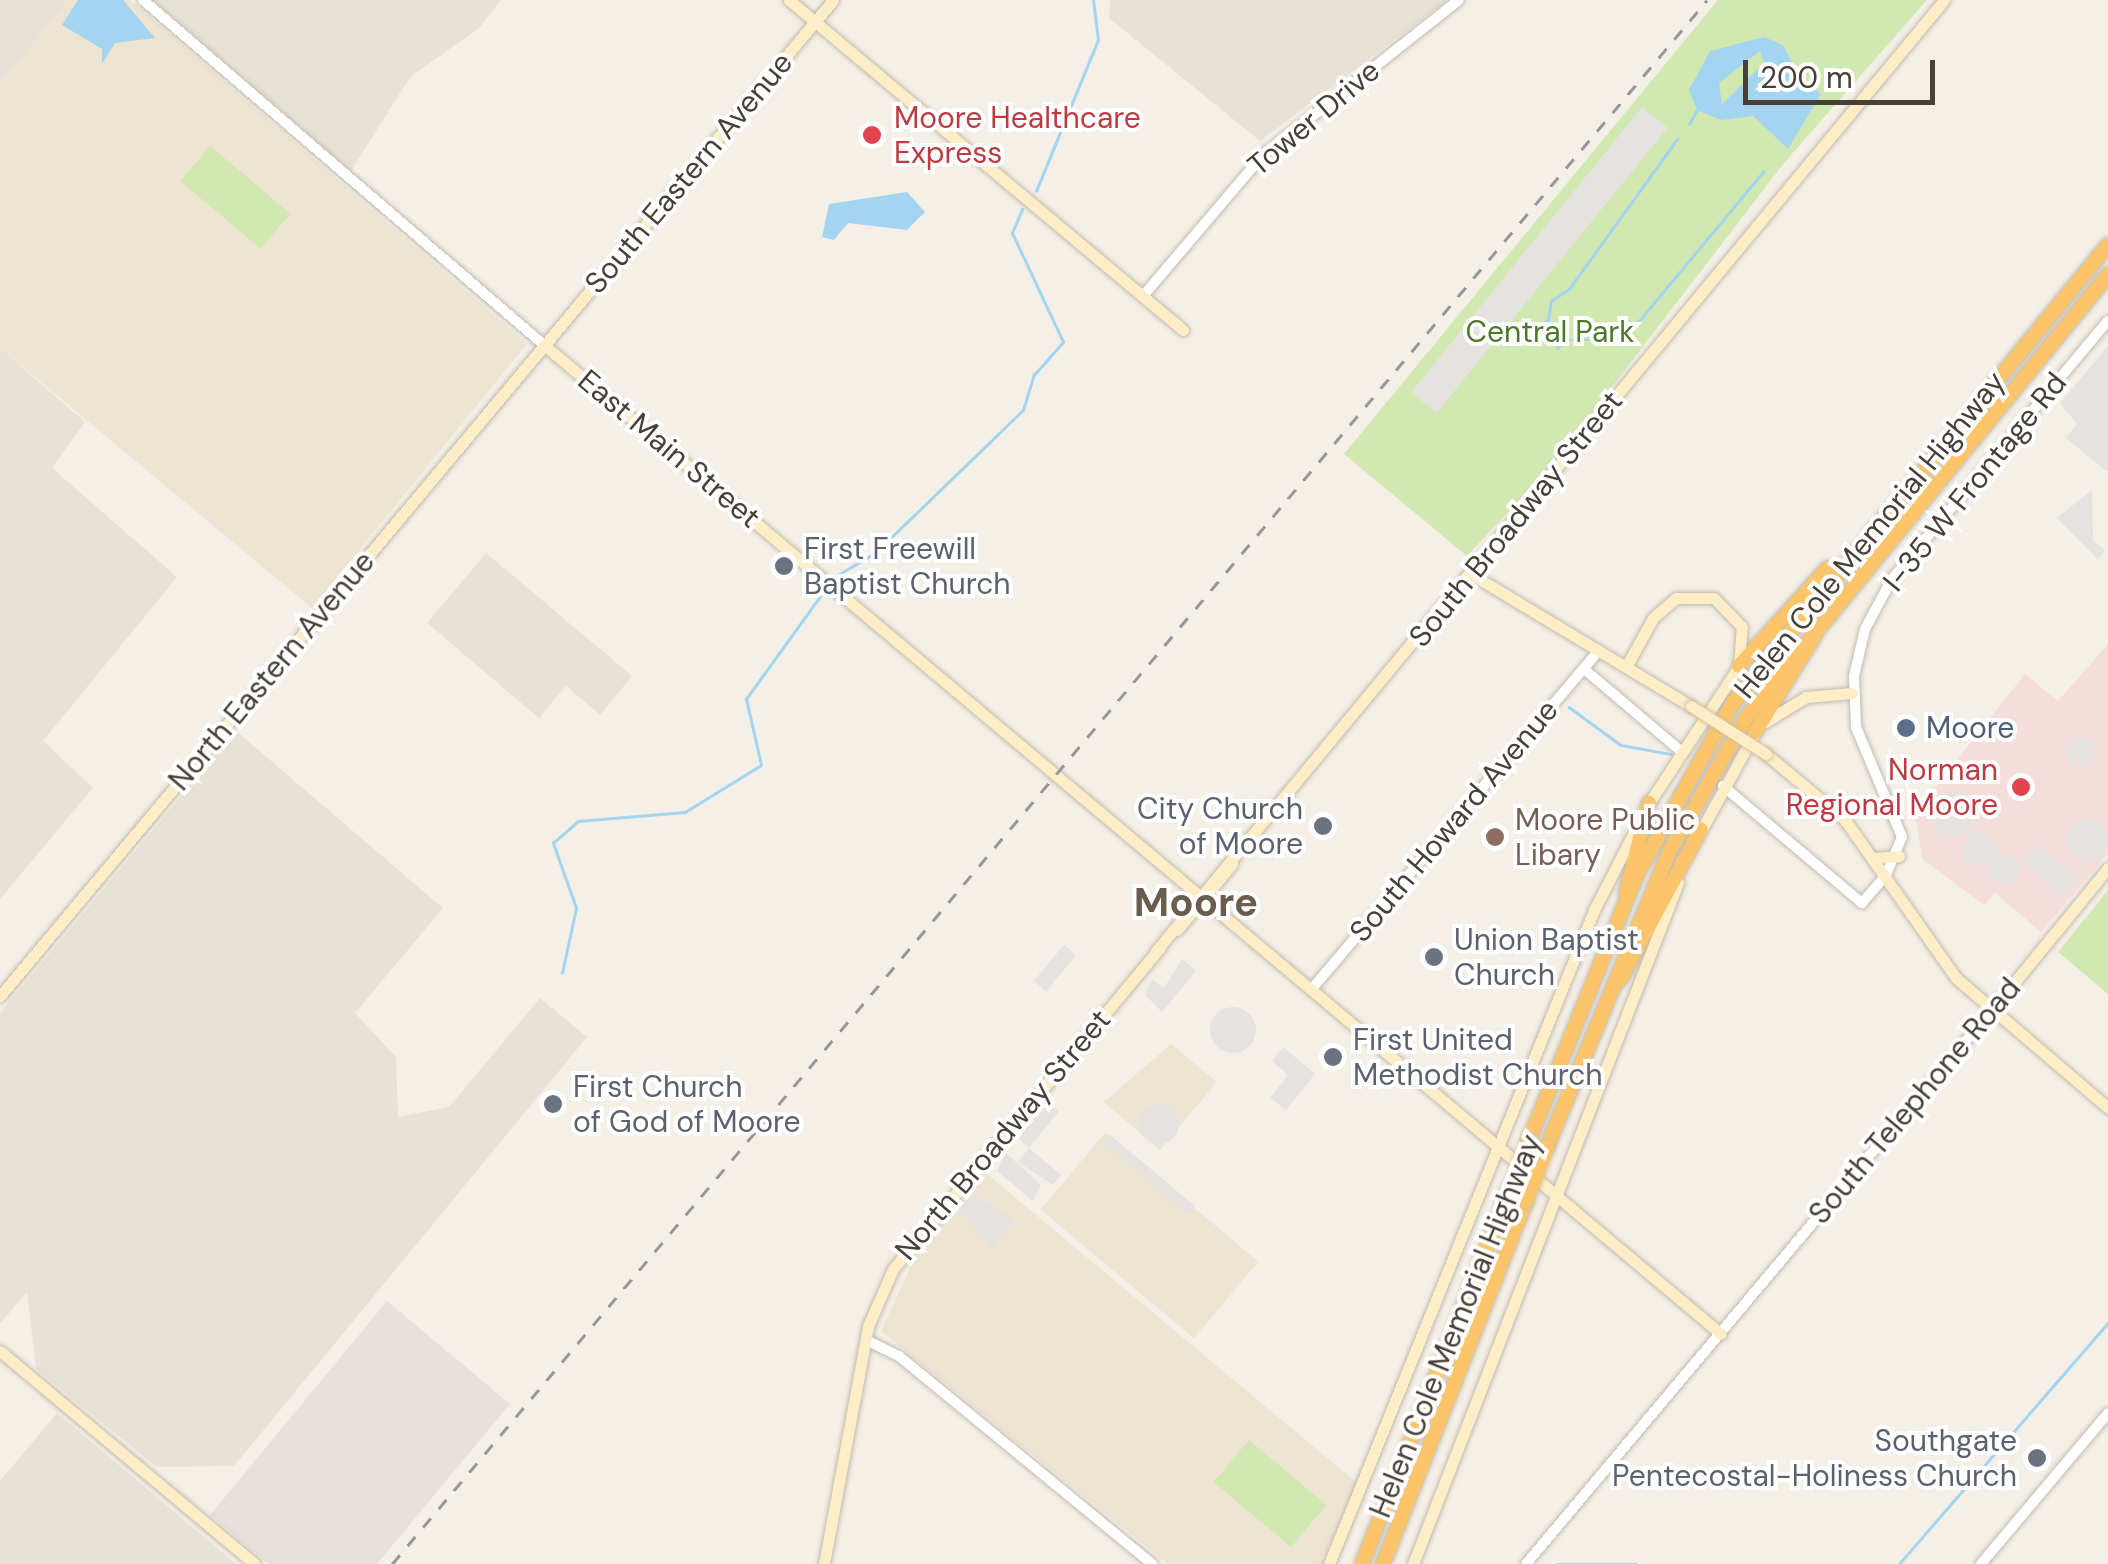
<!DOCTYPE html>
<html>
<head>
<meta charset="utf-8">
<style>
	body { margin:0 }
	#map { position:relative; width:2108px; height:1564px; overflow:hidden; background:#f4f0e8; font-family:"DM Sans",sans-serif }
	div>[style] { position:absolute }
	.residential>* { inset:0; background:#e8e1d6 }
	.industrial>* { inset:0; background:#e6e1dc }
	.education>* { inset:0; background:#ede4d2; transform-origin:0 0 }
	.medical>* { inset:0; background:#f4dddb }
	.green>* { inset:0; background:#d1e8b1; transform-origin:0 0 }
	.parking>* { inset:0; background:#e5e2df; transform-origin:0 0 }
	.round { border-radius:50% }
	.water>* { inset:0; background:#a4d5f0 }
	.stream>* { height:2.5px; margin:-1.25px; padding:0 1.25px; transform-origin:1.25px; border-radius:1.25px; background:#a4d5f0 }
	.roads { filter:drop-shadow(0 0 2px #c2baad) drop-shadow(0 0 2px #c2baad) }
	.tertiary>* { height:10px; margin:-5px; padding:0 5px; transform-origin:5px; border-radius:5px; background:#fff }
	.secondary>* { height:11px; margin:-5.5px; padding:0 5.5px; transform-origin:5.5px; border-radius:5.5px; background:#feeec7 }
	.motorway>* { height:14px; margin:-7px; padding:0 7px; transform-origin:7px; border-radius:7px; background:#fdc569 }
	.rail>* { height:2.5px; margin-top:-1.25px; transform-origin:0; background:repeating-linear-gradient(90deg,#979797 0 12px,transparent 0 24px) }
	.bridges { filter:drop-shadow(0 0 2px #d4c198) drop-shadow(0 0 2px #d4c198) }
	.secondary-bridge>* { height:11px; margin:-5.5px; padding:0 5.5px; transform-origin:5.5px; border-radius:5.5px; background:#feeec7 }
	.motorway-bridge>* { height:14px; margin:-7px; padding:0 7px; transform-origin:7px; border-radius:7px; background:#fdc569 }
	.dots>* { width:28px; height:28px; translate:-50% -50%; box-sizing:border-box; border:5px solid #fff; border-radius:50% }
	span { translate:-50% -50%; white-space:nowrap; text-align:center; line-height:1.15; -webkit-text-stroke:8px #fff; paint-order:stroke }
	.health-label { font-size:30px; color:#be3a42 }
	.left { translate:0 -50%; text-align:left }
	.right { translate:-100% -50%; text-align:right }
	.street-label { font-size:30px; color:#474036 }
	.park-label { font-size:30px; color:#4b7929 }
	.worship-label { font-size:30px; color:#5b616d }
	.service-label { font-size:30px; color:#4e5e75 }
	.education-label { font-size:30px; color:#785e54 }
	.district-label { font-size:40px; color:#6a5d4e; font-weight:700 }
	.scale { position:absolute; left:1743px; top:60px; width:192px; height:45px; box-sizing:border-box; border:5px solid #474036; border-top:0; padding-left:12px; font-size:30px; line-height:35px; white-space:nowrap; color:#474036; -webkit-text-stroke:8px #fff; paint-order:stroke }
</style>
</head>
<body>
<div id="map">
	<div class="residential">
		<div style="clip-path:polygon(0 0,69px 0,0 84px)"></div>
		<div style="clip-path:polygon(153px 0,501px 0,479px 28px,410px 77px,351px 171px)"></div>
		<div style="clip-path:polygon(1110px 0,1447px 0,1260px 141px,1109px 18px)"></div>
		<div style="clip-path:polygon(0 348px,85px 422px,52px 468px,177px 577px,43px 741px,93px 788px,0 899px)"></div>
		<div style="clip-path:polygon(486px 553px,632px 676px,600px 715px,566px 686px,539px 718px,427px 623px)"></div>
		<div style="clip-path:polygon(236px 731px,443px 908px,355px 1013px,396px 1057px,398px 1117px,449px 1107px,540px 998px,587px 1037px,234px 1466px,157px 1467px,36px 1369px,27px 1292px,0 1324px,0 1013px)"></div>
		<div style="clip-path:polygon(57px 1413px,236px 1564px,0 1564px,0 1481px)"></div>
	</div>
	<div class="industrial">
		<div style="clip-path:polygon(387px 1301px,510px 1404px,377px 1564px,268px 1564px,210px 1515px)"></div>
	</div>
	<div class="education">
		<div style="clip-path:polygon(69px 0,130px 0,527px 344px,312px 608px,0 348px,0 84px)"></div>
		<div style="clip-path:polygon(1171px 1044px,1217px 1082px,1160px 1150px,1104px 1102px)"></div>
		<div style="left:1105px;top:1133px;width:200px;height:100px;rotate:40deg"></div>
		<div style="clip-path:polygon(987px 1174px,1357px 1483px,1321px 1564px,1168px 1564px,881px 1331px,920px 1246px)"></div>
	</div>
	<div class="medical">
		<div style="clip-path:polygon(2108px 644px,2108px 853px,2041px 932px,1995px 893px,1984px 905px,1922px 859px,1915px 813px,2025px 674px,2058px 701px)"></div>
	</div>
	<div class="green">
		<div style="clip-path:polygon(1718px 0,1927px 0,1784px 163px,1551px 466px,1467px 556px,1344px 454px)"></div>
		<div style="left:210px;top:146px;width:105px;height:46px;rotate:40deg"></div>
		<div style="clip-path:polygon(2108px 890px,2108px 994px,2058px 952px)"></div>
		<div style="left:1249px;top:1440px;width:101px;height:55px;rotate:40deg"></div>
	</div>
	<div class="parking">
		<div style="left:1642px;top:107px;width:33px;height:367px;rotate:39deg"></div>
		<div style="clip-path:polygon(2108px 346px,2108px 469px,2106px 471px,2066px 438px,2077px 424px,2060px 403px)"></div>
		<div style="clip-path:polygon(2092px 490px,2093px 540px,2105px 550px,2098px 559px,2057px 518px)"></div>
		<div class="round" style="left:2066px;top:737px;width:30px;height:30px"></div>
		<div class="round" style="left:1932px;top:792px;width:44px;height:44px"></div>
		<div class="round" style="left:2066px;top:820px;width:42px;height:42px"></div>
		<div class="round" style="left:1962px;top:832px;width:34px;height:34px"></div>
		<div style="clip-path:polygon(2036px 845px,2080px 878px,2061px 900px,2023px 861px)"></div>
		<div class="round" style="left:1987px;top:853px;width:32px;height:32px"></div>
		<div style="left:1064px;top:945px;width:16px;height:47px;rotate:40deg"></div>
		<div style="clip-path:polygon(1182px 959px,1196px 971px,1162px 1012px,1145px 995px,1152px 979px,1164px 988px)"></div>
		<div class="round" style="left:1210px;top:1007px;width:46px;height:46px"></div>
		<div style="clip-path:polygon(1283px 1047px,1315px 1074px,1286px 1110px,1270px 1098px,1288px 1075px,1272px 1061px)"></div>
		<div style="clip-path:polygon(1048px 1102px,1059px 1111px,1029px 1148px,1061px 1175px,1053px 1185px,1018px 1162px,1029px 1148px,1018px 1138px)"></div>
		<div class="round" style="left:1139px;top:1104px;width:40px;height:40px"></div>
		<div style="left:1109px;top:1134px;width:112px;height:11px;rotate:40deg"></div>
		<div style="clip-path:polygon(1006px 1153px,1041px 1185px,1033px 1201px,997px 1171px)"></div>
		<div style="clip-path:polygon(972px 1194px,1015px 1220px,992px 1248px,958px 1210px)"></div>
	</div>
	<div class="water">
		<div style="clip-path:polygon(78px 0,123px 0,155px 38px,115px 43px,102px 64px,102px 49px,62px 25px)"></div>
		<div style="clip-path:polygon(evenodd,1764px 37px,1783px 45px,1800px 78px,1821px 94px,1788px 149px,1753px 116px,1721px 120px,1697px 110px,1689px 90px,1710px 51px,1764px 37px,1760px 51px,1764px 63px,1722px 104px,1719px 83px,1760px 51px)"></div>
		<div style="clip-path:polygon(907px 192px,925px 212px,907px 230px,848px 223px,834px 240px,822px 237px,829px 204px)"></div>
	</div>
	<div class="stream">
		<div style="left:1689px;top:124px;width:16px;rotate:-60deg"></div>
		<div style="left:1036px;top:191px;width:163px;rotate:-67.7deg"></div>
		<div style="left:1098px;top:40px;width:40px;rotate:-97.1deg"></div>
		<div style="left:1507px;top:345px;width:48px;rotate:-31.4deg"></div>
		<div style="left:1548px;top:320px;width:19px;rotate:-81deg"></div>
		<div style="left:1551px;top:301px;width:22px;rotate:-34deg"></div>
		<div style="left:1569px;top:289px;width:185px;rotate:-54.2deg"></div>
		<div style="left:1557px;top:348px;width:12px;rotate:-42deg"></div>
		<div style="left:1566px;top:340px;width:57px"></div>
		<div style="left:1623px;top:340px;width:219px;rotate:-50.2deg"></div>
		<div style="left:836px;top:576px;width:45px;rotate:-30.5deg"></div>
		<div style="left:875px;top:553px;width:206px;rotate:-44deg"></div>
		<div style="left:1023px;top:410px;width:37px;rotate:-73deg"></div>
		<div style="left:1034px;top:375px;width:44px;rotate:-48.7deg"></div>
		<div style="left:1063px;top:342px;width:120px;rotate:-115.1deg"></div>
		<div style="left:1012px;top:233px;width:26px;rotate:-67deg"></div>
		<div style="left:1569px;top:707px;width:64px;rotate:36.2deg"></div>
		<div style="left:1621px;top:745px;width:51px;rotate:10.2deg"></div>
		<div style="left:562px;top:973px;width:66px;rotate:-77.8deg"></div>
		<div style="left:576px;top:908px;width:69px;rotate:-109.5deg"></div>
		<div style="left:553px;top:843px;width:33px;rotate:-41deg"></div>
		<div style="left:578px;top:821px;width:107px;rotate:-4.8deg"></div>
		<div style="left:685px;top:812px;width:89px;rotate:-31.7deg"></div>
		<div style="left:761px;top:765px;width:68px;rotate:-102.8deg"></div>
		<div style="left:746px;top:699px;width:133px;rotate:-54.2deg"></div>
		<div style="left:1557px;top:1564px;width:80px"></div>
		<div style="left:1899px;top:1564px;width:319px;rotate:-49.1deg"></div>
	</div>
	<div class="roads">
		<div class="tertiary">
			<div style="left:143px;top:0;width:529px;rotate:40.71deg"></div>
			<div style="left:1143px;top:296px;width:184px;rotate:-49.6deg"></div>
			<div style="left:1262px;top:156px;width:251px;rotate:-38.4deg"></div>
			<div style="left:1584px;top:669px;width:128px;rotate:40.3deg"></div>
			<div style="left:1723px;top:786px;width:182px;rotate:40.1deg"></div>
			<div style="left:1862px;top:903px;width:35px;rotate:-49deg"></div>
			<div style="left:1885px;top:877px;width:43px;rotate:-67deg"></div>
			<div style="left:1902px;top:837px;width:119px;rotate:-112.7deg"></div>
			<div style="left:1856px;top:727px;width:51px;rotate:-92.2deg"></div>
			<div style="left:1854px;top:676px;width:48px;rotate:-76.8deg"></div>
			<div style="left:1865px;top:629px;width:57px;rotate:-61.6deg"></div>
			<div style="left:1892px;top:579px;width:336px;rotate:-50.1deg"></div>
			<div style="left:1311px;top:990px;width:443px;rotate:-49.7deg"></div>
			<div style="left:866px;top:1340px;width:37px;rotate:26deg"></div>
			<div style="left:899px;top:1356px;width:328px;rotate:39.4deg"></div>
			<div style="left:1526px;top:1564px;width:723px;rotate:-49.94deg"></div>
			<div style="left:1981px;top:1564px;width:197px;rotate:-49.9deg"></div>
		</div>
		<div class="secondary">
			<div style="left:789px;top:0;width:514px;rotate:39.95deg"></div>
			<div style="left:544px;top:345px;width:1537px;rotate:40.04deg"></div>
			<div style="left:1471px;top:574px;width:257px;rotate:31deg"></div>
			<div style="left:1765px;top:722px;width:48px;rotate:-31.4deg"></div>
			<div style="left:1806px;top:697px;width:46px;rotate:-5deg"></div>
			<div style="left:1766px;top:754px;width:103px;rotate:39.9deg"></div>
			<div style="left:1845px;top:820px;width:193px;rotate:54.9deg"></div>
			<div style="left:1956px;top:978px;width:200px;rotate:40.5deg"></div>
			<div style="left:1699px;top:834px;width:112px;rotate:-61.1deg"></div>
			<div style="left:1873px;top:858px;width:26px;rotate:-4deg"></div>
			<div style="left:1177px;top:930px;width:86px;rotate:-50.2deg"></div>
			<div style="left:1156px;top:951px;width:1235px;rotate:-50.35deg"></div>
			<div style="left:0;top:996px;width:1298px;rotate:-50.09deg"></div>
			<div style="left:1991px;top:1011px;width:185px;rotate:-50.7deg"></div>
			<div style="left:0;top:1351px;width:332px;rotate:39.9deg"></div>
			<div style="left:824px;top:1564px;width:242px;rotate:-79.5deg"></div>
			<div style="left:868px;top:1326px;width:62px;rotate:-66.3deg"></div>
			<div style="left:893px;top:1269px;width:418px;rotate:-50.3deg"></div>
			<div style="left:1329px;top:1564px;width:706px;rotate:-67.94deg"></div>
			<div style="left:1594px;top:910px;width:120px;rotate:-62.8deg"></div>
			<div style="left:1649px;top:803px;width:164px;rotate:-56.7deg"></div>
			<div style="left:1739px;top:666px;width:39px;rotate:-86deg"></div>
			<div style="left:1742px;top:627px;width:40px;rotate:-134deg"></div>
			<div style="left:1714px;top:598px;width:38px;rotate:180deg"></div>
			<div style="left:1676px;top:598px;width:30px;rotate:139deg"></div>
			<div style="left:1653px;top:618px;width:56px;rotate:118.9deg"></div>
			<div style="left:1413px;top:1564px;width:731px;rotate:-68.74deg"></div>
		</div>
		<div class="motorway">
			<div style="left:1739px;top:666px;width:132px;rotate:-47.8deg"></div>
			<div style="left:1755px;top:732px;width:114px;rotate:-58.3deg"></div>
			<div style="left:1626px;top:893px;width:93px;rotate:-75.7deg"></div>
			<div style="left:1620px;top:980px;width:171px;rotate:-61.8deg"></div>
			<div style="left:1529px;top:1140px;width:287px;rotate:-67.9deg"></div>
			<div style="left:1637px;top:874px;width:196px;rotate:-60.7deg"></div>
			<div style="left:1733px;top:703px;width:592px;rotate:-50.69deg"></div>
			<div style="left:1547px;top:1147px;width:321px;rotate:-67.5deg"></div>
			<div style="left:1670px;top:850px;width:156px;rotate:-60deg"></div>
			<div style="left:1748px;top:715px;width:569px;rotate:-50.71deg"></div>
			<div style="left:1362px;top:1564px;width:398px;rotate:-68.5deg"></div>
			<div style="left:1383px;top:1564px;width:390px;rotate:-68.5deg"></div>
		</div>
	</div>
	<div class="rail">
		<div style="left:392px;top:1564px;width:2043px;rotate:-49.94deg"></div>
	</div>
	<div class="bridges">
		<div class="secondary-bridge">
			<div style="left:1691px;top:706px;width:89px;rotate:32.6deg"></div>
		</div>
		<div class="motorway-bridge">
			<div style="left:1508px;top:1194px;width:58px;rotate:-68.7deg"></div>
			<div style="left:1526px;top:1201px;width:58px;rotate:-68.7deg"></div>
		</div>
	</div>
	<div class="dots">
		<div style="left:872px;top:135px;background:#e0444e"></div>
		<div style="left:784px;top:566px;background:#6b7280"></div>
		<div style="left:1906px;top:728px;background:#5c6f8a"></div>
		<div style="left:2021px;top:787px;background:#e0444e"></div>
		<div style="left:1323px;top:826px;background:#6b7280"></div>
		<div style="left:1495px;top:837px;background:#8d6e63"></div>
		<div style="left:1434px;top:957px;background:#6b7280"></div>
		<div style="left:1333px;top:1057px;background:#6b7280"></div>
		<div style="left:553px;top:1104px;background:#6b7280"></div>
		<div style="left:2037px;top:1458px;background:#6b7280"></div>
	</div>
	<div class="health-label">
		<span class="left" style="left:894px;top:135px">Moore Healthcare<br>Express</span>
		<span class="right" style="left:1998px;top:787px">Norman<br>Regional Moore</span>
	</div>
	<div class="street-label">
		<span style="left:1314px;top:118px;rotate:-40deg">Tower Drive</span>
		<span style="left:689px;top:173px;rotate:-50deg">South Eastern Avenue</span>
		<span style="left:669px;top:449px;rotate:40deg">East Main Street</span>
		<span style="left:1975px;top:482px;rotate:-51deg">I-35 W Frontage Rd</span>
		<span style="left:1516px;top:519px;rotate:-51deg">South Broadway Street</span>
		<span style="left:1870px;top:535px;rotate:-51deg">Helen Cole Memorial Highway</span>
		<span style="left:272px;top:671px;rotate:-50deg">North Eastern Avenue</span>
		<span style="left:1454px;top:821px;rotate:-50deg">South Howard Avenue</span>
		<span style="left:1915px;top:1101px;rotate:-50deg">South Telephone Road</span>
		<span style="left:1003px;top:1135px;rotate:-50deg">North Broadway Street</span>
		<span style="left:1456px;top:1326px;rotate:-68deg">Helen Cole Memorial Highway</span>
	</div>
	<div class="park-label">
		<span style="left:1550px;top:332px">Central Park</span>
	</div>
	<div class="worship-label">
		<span class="left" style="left:804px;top:566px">First Freewill<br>Baptist Church</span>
		<span class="right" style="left:1303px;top:826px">City Church<br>of Moore</span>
		<span class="left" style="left:1454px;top:957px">Union Baptist<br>Church</span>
		<span class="left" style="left:1353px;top:1057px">First United<br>Methodist Church</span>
		<span class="left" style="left:573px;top:1104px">First Church<br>of God of Moore</span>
		<span class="right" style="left:2017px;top:1458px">Southgate<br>Pentecostal-Holiness Church</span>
	</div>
	<div class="service-label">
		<span class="left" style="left:1926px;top:728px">Moore</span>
	</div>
	<div class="education-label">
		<span class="left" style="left:1515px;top:837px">Moore Public<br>Libary</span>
	</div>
	<div class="district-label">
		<span style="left:1196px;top:902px">Moore</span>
	</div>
	<div class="scale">200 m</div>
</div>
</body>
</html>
